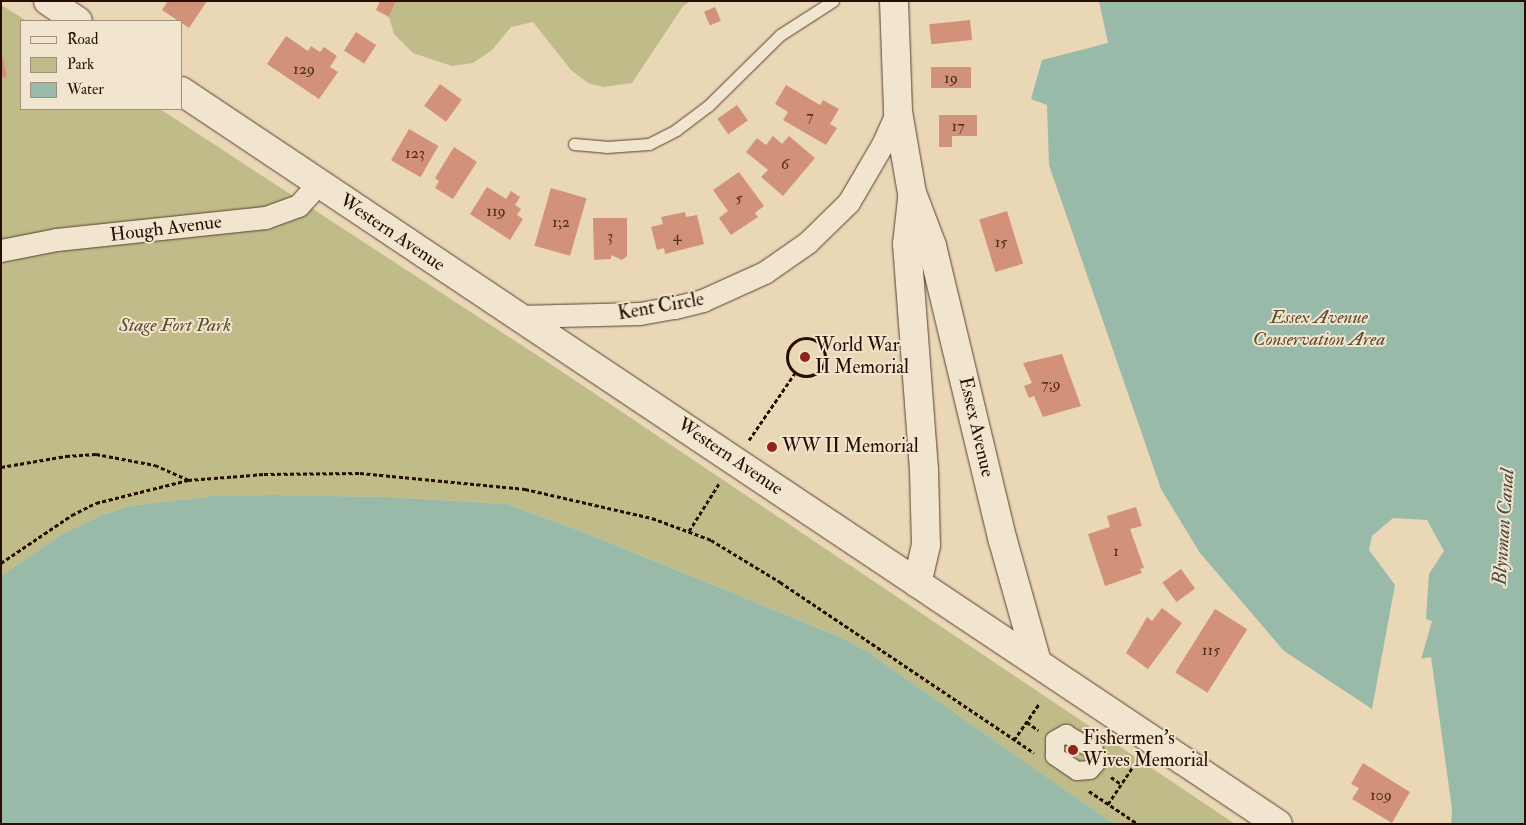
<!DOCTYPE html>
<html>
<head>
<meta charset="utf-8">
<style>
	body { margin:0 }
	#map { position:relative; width:1526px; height:825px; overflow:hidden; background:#ead7b6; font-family:"IM FELL Double Pica",serif }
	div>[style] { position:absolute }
	.green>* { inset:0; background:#bfbc89 }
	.water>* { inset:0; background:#99baa9 }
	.pier>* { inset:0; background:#ead7b6 }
	.building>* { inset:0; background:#d19279; transform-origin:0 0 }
	.path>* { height:3px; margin-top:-1.5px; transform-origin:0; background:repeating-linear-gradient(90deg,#280e00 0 4px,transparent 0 6.5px) }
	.path>.ring { margin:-1.5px; padding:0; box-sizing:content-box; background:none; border:3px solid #280e00; border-radius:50% }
	.roads { filter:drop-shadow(0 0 1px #58402e) drop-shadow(0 0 1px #58402e) }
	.service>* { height:11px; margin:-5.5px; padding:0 5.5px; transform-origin:5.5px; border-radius:5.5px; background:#f1e5d0 }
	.pedestrian>* { height:18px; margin:-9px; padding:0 9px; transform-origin:9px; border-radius:9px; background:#f1e5d0 }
	.minor>* { height:22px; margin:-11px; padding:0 11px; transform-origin:11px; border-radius:11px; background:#f1e5d0 }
	.tertiary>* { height:28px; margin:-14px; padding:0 14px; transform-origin:14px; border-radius:14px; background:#f1e5d0 }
	.secondary>* { height:28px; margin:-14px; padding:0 14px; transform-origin:14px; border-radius:14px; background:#f1e5d0 }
	.dots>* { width:14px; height:14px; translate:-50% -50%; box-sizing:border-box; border:2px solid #f1e5d0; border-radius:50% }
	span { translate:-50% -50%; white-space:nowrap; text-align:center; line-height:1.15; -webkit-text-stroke:4px #f1e5d0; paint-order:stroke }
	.number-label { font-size:16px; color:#522f1e }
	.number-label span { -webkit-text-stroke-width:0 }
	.street-label { font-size:19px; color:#280e00 }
	.park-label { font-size:19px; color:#5d4b30; font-style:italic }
	.poi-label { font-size:19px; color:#280e00 }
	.left { translate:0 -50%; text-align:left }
	.water-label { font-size:20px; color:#504a3b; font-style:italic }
	.frame { position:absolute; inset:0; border:2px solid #280e00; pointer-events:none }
	.legend { position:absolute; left:20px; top:20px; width:162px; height:90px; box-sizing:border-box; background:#f1e5d0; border:1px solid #a18f7d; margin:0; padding:6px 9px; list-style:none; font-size:15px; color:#280e00 }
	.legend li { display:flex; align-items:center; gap:10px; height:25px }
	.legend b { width:25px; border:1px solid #a18f7d }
</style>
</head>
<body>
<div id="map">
	<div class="green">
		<div style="clip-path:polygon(396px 1px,691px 1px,683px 6px,632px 83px,603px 87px,588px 83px,571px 70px,533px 22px,511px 27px,492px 50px,473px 63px,452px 66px,413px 53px,394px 34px,389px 17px)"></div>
		<div style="clip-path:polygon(1px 5px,27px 21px,21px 21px,21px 109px,160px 109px,558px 369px,1235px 824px,1114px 824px,868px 652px,840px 637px,586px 533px,506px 504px,389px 497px,274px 495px,212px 496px,130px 506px,102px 515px,62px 534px,1px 576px)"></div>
	</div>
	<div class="water">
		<div style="clip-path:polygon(1099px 1px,1525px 1px,1525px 824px,1431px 824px,1431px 752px,1420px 663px,1432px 621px,1426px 619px,1429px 574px,1444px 551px,1427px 520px,1393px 518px,1372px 536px,1369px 550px,1395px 585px,1372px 709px,1284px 651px,1200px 553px,1161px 489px,1049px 165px,1047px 105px,1031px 99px,1042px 60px,1108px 43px)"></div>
		<div style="clip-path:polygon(274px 495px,389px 497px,506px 504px,586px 533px,840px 637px,868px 652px,1114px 824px,1px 824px,1px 576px,62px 534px,102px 515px,130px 506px,212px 496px)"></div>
	</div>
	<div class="pier">
		<div style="clip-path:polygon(1431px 657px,1452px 809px,1451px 824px,1429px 824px,1429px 753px,1423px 745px,1417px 664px,1419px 659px)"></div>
	</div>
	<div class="building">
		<div style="clip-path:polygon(168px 1px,207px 1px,189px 28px,162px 10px)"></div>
		<div style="clip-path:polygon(380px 1px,396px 1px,389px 17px,376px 10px)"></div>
		<div style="left:715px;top:7px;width:15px;height:12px;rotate:67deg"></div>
		<div style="left:970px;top:20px;width:20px;height:41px;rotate:84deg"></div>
		<div style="left:356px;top:32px;width:24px;height:22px;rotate:33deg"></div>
		<div style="clip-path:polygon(286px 36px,308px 51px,311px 46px,320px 52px,324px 47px,337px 56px,330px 67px,338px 72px,319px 99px,267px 64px)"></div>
		<div style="clip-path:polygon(1px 50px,7px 77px,1px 78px)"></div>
		<div style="left:971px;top:67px;width:21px;height:40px;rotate:90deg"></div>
		<div style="left:440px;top:84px;width:27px;height:27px;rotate:36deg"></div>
		<div style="clip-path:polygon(786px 85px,820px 105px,823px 100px,839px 109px,830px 124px,837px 128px,826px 145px,783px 120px,788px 112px,775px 104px)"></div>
		<div style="left:737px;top:105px;width:19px;height:24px;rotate:55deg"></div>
		<div style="clip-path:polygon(939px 115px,977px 115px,977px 136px,952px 136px,952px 147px,939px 147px)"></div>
		<div style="left:409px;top:129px;width:34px;height:36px;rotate:30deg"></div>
		<div style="clip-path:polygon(773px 136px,782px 144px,789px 136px,815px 158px,783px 196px,761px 177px,768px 170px,746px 152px,757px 138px,766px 145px)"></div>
		<div style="clip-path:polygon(454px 147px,477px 162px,453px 199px,435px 188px,439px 181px,435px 178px)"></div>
		<div style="clip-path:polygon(739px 172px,764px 206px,755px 213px,758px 217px,731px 235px,719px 218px,728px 211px,713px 190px)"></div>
		<div style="clip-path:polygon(487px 187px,506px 199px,511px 191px,520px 197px,515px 205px,521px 209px,517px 215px,523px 219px,510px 240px,470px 214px)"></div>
		<div style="left:551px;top:188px;width:37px;height:60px;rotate:16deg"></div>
		<div style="left:1007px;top:211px;width:55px;height:29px;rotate:73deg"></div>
		<div style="clip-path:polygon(685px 212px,686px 217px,697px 215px,704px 244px,665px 254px,664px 248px,657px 250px,651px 227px,663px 224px,661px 217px)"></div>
		<div style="clip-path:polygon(593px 218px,627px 218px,627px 256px,622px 260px,611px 255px,611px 259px,594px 260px)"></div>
		<div style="clip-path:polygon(1062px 354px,1081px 406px,1043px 417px,1034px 396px,1029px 398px,1024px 386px,1032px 383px,1023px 363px)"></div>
		<div style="clip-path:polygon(1136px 507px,1142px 526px,1130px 529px,1144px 568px,1140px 569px,1142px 573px,1105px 586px,1088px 534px,1110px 527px,1107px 516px)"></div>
		<div style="left:1181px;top:569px;width:24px;height:23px;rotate:54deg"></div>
		<div style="clip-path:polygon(1162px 608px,1182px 623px,1148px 669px,1126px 653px,1147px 617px,1152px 621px)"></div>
		<div style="left:1215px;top:609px;width:38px;height:75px;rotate:32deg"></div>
		<div style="clip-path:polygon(1363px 763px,1410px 792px,1392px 823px,1352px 799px,1359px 788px,1351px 784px)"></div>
	</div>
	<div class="path">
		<div class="ring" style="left:787px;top:338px;width:35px;height:35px"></div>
		<div style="left:749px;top:440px;width:81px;rotate:-55.5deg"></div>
		<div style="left:1px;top:467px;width:66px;rotate:-9.6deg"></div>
		<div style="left:66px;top:456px;width:30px;rotate:-4deg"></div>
		<div style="left:96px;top:454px;width:60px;rotate:10.6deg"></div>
		<div style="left:155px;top:465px;width:36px;rotate:24deg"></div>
		<div style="left:689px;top:531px;width:58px;rotate:-57.7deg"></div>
		<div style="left:1px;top:563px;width:86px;rotate:-34.1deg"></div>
		<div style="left:72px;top:515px;width:27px;rotate:-27deg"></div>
		<div style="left:96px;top:503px;width:95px;rotate:-14deg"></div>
		<div style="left:188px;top:480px;width:76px;rotate:-4.5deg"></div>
		<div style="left:264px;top:474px;width:96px;rotate:-0.6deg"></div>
		<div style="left:360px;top:473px;width:166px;rotate:5.5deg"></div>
		<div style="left:525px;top:489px;width:130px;rotate:12.9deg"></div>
		<div style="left:652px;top:518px;width:63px;rotate:20.4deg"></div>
		<div style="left:711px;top:540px;width:81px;rotate:31.3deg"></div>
		<div style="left:780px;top:582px;width:306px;rotate:33.9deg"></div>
		<div style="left:1027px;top:722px;width:14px;rotate:36deg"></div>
		<div style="left:1014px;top:740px;width:44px;rotate:-55.2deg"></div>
		<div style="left:1111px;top:777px;width:12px;rotate:35deg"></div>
		<div style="left:1089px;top:791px;width:59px;rotate:34deg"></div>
		<div style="left:1108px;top:804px;width:43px;rotate:-56.3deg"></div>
	</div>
	<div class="roads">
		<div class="service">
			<div style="left:574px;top:144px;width:32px;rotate:5deg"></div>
			<div style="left:606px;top:147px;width:43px;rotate:-4deg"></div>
			<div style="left:649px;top:144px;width:30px;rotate:-27deg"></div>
			<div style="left:676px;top:130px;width:40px;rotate:-37deg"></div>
			<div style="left:708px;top:106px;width:101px;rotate:-44.6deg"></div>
			<div style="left:780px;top:35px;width:63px;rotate:-32.7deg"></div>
		</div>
		<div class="pedestrian">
			<div style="left:1066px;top:734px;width:32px;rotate:30deg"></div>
			<div style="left:1094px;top:750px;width:13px;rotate:81deg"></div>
			<div style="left:1096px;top:763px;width:9px;rotate:131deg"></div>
			<div style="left:1090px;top:770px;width:13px;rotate:176deg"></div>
			<div style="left:1077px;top:771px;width:27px;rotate:-146deg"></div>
			<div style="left:1055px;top:756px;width:16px;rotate:-90deg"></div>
			<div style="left:1055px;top:740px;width:13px;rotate:-29deg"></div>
		</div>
		<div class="minor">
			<div style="left:1px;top:251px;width:57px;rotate:-11.1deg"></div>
			<div style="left:57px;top:240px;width:210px;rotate:-6deg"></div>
			<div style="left:266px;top:218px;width:35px;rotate:-20deg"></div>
			<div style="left:299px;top:206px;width:30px;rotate:-48deg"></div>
			<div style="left:518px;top:317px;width:122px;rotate:-1.4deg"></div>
			<div style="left:640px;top:314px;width:36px;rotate:-10deg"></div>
			<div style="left:675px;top:308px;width:29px;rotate:-14deg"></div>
			<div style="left:703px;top:301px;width:68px;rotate:-24.3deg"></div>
			<div style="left:765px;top:273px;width:52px;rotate:-34.9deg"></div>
			<div style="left:808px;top:243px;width:57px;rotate:-44.3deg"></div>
			<div style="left:849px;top:203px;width:69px;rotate:-59.7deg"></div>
			<div style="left:884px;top:143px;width:34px;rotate:-66deg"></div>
		</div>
		<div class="tertiary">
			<div style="left:894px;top:1px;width:111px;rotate:87.9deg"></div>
			<div style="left:898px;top:112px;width:82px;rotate:80.2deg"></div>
			<div style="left:912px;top:193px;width:57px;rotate:69.3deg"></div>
			<div style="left:932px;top:246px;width:303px;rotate:76.5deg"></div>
			<div style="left:1003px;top:541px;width:126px;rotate:74.3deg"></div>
			<div style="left:912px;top:199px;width:45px;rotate:96.3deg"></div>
			<div style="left:907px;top:244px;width:227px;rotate:85.7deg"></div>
			<div style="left:924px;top:470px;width:75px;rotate:88.5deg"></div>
			<div style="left:926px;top:545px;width:39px;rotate:103deg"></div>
		</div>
		<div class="secondary">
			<div style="left:48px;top:1px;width:36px;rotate:34deg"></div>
			<div style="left:181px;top:91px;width:1319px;rotate:33.75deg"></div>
		</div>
	</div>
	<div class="dots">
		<div style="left:805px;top:357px;background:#8f2418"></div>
		<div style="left:772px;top:447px;background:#8f2418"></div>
		<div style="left:1073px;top:750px;background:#8f2418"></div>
	</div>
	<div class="number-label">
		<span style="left:304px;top:69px">129</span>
		<span style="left:951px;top:78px">19</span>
		<span style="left:810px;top:116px">7</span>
		<span style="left:958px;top:126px">17</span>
		<span style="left:415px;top:153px">123</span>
		<span style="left:785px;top:164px">6</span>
		<span style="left:739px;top:198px">5</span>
		<span style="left:496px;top:211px">119</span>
		<span style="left:561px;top:222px">1;2</span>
		<span style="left:610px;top:236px">3</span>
		<span style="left:677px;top:236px">4</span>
		<span style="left:1001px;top:242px">15</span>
		<span style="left:1051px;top:384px">7;9</span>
		<span style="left:1116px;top:551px">1</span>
		<span style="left:1211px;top:650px">115</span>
		<span style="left:1381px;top:795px">109</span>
	</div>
	<div class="street-label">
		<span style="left:166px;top:229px;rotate:-7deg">Hough Avenue</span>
		<span style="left:392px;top:233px;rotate:34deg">Western Avenue</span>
		<span style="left:661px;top:307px;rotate:-10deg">Kent Circle</span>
		<span style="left:976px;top:427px;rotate:77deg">Essex Avenue</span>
		<span style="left:730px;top:457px;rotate:34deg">Western Avenue</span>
	</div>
	<div class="park-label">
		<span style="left:1319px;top:329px">Essex Avenue<br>Conservation Area</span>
		<span style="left:175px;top:326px">Stage Fort Park</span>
	</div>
	<div class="poi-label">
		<span class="left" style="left:815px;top:357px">World War<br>II Memorial</span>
		<span class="left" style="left:782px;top:447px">WW II Memorial</span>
		<span class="left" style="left:1083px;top:750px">Fishermen's<br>Wives Memorial</span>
	</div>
	<div class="water-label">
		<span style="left:1503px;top:527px;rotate:-86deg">Blynman Canal</span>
	</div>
	<div class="frame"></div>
	<ul class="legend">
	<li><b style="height:6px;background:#f1e5d0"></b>Road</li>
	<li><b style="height:14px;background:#bfbc89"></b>Park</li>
	<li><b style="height:14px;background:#99baa9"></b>Water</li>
	</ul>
</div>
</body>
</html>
